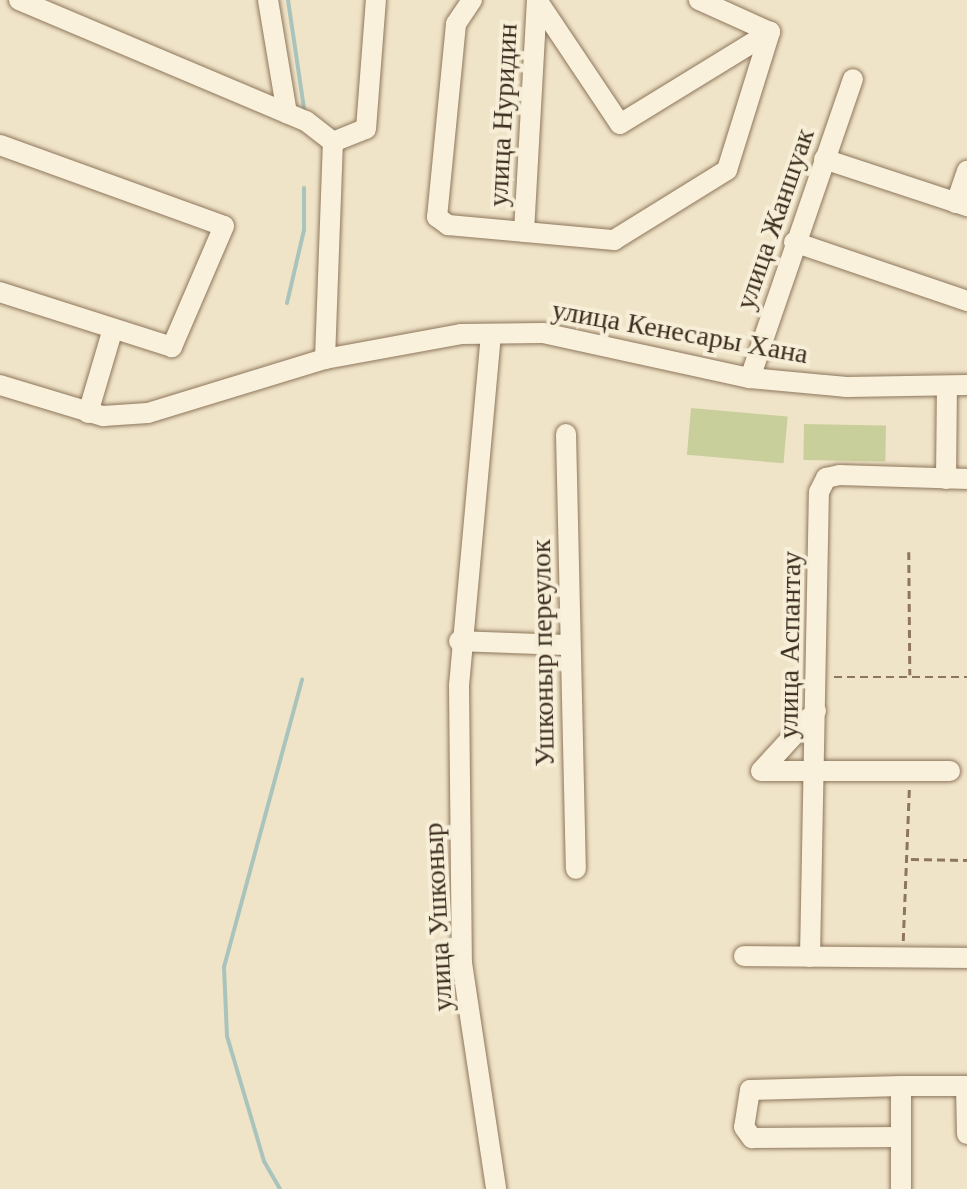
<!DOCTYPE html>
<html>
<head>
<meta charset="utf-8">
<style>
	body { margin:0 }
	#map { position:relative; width:967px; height:1189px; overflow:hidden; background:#f0e4c8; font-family:Georgia,serif }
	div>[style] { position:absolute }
	.green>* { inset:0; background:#c9cf9b; transform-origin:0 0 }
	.stream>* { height:4px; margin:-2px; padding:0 2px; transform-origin:2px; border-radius:2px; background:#a9c4bc }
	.path>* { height:2.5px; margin-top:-1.25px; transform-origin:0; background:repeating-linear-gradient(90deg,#8d765c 0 8px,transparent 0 13px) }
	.roads { filter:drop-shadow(0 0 2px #8d765c) drop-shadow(0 0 2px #8d765c) }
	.minor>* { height:20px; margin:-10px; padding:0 10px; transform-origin:10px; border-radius:10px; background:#faf1dc }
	span { translate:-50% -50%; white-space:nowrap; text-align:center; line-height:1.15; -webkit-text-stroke:8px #f7eed8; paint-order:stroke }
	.street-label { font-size:28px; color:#3d2e20 }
</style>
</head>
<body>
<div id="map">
	<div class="green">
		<div style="left:691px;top:408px;width:97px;height:47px;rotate:5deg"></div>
		<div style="left:804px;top:424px;width:82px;height:36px;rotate:1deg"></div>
	</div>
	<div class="stream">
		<div style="left:288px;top:0;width:109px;rotate:81.6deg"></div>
		<div style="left:287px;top:303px;width:75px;rotate:-76.9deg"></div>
		<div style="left:304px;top:230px;width:42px;rotate:-90deg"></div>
		<div style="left:280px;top:1189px;width:32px;rotate:-120deg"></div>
		<div style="left:264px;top:1161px;width:130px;rotate:-106.5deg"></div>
		<div style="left:227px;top:1036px;width:69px;rotate:-92.5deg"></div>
		<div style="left:224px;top:967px;width:298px;rotate:-74.8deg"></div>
	</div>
	<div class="path">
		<div style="left:909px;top:552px;width:123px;rotate:89.5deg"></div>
		<div style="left:834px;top:677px;width:133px"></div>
		<div style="left:911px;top:859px;width:56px;rotate:1deg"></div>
		<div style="left:903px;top:941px;width:152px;rotate:-87.7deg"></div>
	</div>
	<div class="roads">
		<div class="minor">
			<div style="left:19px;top:0;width:311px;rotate:22.9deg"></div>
			<div style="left:306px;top:121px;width:34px;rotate:38deg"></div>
			<div style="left:268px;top:0;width:115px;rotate:80.5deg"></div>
			<div style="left:472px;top:0;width:29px;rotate:124deg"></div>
			<div style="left:456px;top:24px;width:194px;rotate:95.6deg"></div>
			<div style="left:437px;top:217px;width:14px;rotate:36deg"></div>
			<div style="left:448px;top:225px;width:167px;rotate:5.2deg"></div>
			<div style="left:614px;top:240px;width:133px;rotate:-31.8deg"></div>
			<div style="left:727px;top:170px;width:145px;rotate:-72.7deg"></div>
			<div style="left:770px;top:32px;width:78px;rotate:-155.7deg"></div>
			<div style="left:537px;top:0;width:149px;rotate:56.2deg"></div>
			<div style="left:620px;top:124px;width:176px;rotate:-31.5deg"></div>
			<div style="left:333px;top:142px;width:35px;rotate:-22deg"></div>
			<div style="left:366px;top:129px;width:129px;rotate:-85.6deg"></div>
			<div style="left:0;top:145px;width:238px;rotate:19.9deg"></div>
			<div style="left:224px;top:226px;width:132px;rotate:113.3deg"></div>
			<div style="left:172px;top:347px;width:181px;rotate:-162.3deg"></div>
			<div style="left:824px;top:159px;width:151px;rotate:18.2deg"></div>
			<div style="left:956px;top:203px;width:34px;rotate:-71deg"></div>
			<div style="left:524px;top:232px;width:232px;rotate:-86.8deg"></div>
			<div style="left:794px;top:242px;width:183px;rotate:18.8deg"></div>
			<div style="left:491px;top:334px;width:352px;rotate:95.2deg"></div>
			<div style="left:459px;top:685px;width:278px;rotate:89.4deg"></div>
			<div style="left:462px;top:963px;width:229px;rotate:81.4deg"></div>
			<div style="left:325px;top:359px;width:217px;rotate:-87.9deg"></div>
			<div style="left:750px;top:378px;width:316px;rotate:-71deg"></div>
			<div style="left:0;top:385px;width:108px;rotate:16.8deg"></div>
			<div style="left:103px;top:416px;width:45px;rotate:-3.8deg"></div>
			<div style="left:148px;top:413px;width:185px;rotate:-17deg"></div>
			<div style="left:325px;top:359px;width:138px;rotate:-10.4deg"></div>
			<div style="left:461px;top:334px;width:82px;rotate:-0.7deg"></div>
			<div style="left:543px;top:333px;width:212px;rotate:12.3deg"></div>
			<div style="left:750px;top:378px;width:97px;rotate:5.3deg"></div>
			<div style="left:847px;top:387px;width:120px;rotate:-1deg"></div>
			<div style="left:88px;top:413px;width:84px;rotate:-73.5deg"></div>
			<div style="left:566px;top:434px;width:435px;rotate:88.7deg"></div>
			<div style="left:946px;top:479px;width:93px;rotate:-89.4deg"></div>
			<div style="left:459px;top:641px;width:111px;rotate:2.1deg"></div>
			<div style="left:816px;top:711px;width:81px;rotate:132.5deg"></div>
			<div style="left:761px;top:771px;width:189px"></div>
			<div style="left:744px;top:956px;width:223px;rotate:0.5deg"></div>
			<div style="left:810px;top:957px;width:465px;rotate:-88.9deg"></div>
			<div style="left:819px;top:492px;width:16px;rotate:-63deg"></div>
			<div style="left:826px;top:478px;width:14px;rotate:-12deg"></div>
			<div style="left:840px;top:475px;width:127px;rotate:1.8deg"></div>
			<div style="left:901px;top:1086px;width:151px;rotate:178.5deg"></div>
			<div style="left:750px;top:1090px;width:37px;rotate:99deg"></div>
			<div style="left:744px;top:1127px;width:14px;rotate:54deg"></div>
			<div style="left:752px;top:1138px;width:149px;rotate:-0.4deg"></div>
			<div style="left:966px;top:1086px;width:48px;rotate:88.8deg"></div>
			<div style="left:901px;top:1189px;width:103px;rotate:-90deg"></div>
			<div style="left:901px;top:1086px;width:66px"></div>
		</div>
	</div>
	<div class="street-label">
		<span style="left:503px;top:115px;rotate:-87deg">улица Нуридин</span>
		<span style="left:775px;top:219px;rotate:-71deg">улица Жаншуак</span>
		<span style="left:680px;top:332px;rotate:10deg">улица Кенесары Хана</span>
		<span style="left:790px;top:645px;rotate:-89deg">улица Аспантау</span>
		<span style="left:543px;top:653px;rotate:-91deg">Ушконыр переулок</span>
		<span style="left:438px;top:917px;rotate:-93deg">улица Ушконыр</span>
	</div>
</div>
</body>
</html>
